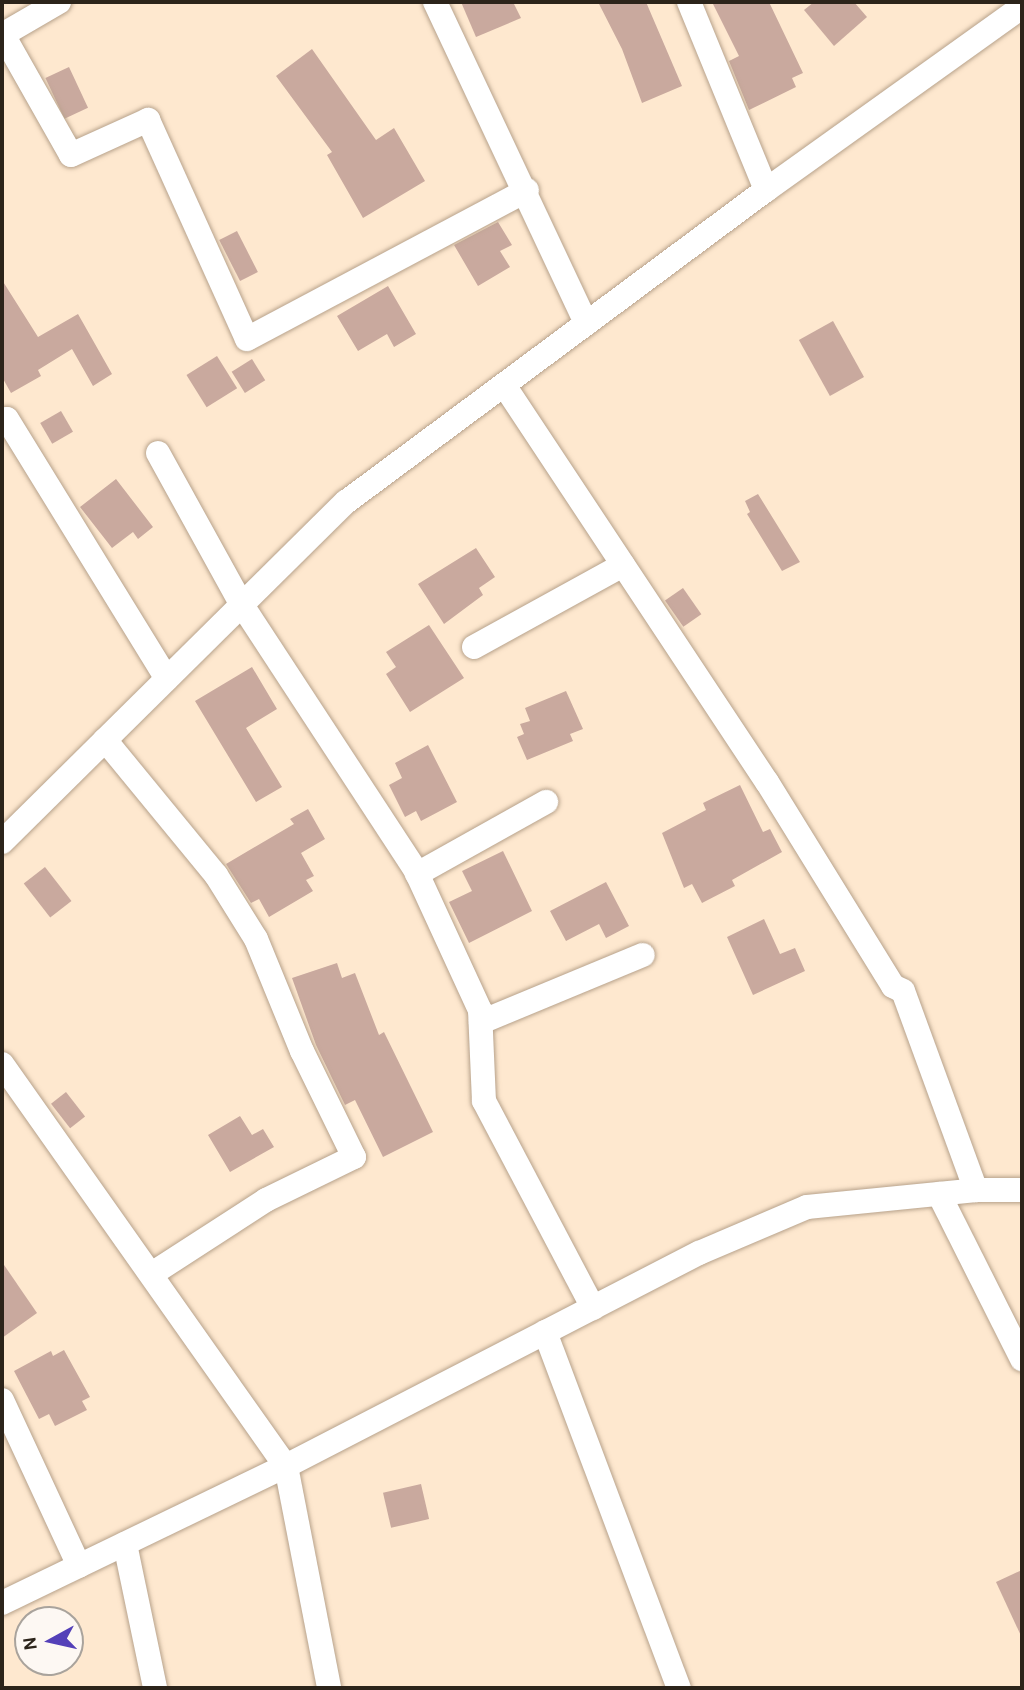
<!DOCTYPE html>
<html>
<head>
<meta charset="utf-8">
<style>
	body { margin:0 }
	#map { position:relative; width:1024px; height:1690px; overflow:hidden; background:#fee8cf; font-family:Karla,sans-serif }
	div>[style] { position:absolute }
	.building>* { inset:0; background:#c9a99e; transform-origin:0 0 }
	.roads { filter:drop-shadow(0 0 2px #b7a28b) drop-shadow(0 0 2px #b7a28b) }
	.minor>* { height:24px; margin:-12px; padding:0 12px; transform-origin:12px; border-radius:12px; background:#fff }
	span { translate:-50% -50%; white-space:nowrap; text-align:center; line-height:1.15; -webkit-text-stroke:7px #fdf8f3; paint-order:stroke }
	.frame { position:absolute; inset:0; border:4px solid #2c241a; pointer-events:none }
	.north { position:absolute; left:14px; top:1606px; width:70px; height:70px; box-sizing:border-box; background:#fdf8f3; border:2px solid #a9a39c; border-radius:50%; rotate:262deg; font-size:19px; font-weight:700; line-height:28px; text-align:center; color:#2c241a }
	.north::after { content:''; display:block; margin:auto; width:24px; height:32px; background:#5440b8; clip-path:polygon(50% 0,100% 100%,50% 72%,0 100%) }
</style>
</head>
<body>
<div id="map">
	<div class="building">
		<div style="clip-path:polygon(461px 2px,513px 2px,521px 18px,476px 37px)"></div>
		<div style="clip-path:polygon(598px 2px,646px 2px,682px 86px,642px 103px,622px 49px)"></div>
		<div style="clip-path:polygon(712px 2px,769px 2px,803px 73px,792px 78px,796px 87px,749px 110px,729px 61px,739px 56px)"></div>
		<div style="clip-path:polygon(814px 2px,854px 2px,867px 17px,834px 46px,804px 10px)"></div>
		<div style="clip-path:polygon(312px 49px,376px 140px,394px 128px,425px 181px,363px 218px,327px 155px,332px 152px,276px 76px)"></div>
		<div style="left:69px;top:67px;width:45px;height:26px;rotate:65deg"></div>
		<div style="clip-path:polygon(498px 222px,512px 245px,500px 251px,510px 267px,478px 286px,454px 245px)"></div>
		<div style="left:237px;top:231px;width:46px;height:20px;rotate:63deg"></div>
		<div style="clip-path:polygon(2px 280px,38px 337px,78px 314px,112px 374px,93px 386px,72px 349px,38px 370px,41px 376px,11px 393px,2px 377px)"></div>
		<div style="clip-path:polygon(388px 286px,416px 334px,394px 347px,387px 334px,358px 351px,337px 316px)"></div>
		<div style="left:833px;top:321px;width:64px;height:39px;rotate:61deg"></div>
		<div style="left:217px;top:356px;width:38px;height:36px;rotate:58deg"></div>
		<div style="left:252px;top:359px;width:25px;height:24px;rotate:58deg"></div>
		<div style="left:61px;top:411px;width:24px;height:24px;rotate:60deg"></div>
		<div style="clip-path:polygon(116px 479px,153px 527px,138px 539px,133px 532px,112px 548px,80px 507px)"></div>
		<div style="clip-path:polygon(758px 494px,800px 562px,782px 571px,747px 514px,750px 512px,745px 501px)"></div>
		<div style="clip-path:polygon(476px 548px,495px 577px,479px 588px,483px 595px,444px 624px,418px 584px)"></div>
		<div style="left:683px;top:588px;width:32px;height:22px;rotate:55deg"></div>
		<div style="clip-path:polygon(429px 625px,464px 678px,410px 712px,386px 674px,396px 667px,386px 652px)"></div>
		<div style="clip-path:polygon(252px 667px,277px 709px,246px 728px,282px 787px,256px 802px,195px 701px)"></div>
		<div style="clip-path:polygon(566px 691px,583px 729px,570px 734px,573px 741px,527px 760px,517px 737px,524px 734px,520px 724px,530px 721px,525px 708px)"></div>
		<div style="clip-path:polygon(428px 745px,457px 802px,421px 821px,416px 811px,405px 817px,389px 785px,402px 778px,395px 763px)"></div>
		<div style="clip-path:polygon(740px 785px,763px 832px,770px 829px,782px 852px,732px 880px,735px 886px,702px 903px,692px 884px,684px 888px,662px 833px,706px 810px,703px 803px)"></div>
		<div style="clip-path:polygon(308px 809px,325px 839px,301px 853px,314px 876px,306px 880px,313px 891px,269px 917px,259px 899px,251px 903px,226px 864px,294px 824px,290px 819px)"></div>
		<div style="clip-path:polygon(503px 851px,532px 911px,469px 943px,449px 902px,472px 891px,462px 871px)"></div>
		<div style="left:45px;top:867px;width:43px;height:27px;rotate:52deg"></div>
		<div style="clip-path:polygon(606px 882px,629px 926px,606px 938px,599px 924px,566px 941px,550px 911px)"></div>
		<div style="clip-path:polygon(764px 919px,780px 954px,795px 948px,805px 971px,753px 995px,727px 937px)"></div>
		<div style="clip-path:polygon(337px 963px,342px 978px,355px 973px,379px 1035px,384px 1032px,433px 1132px,383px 1157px,355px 1100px,345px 1105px,316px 1045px,292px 978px)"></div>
		<div style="left:66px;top:1092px;width:31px;height:19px;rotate:52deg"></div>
		<div style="clip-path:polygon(240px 1116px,252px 1135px,263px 1129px,274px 1147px,230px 1172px,208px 1135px)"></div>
		<div style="clip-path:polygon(2px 1262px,37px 1313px,2px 1338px)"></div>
		<div style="clip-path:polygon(64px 1350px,90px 1397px,82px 1401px,87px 1410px,55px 1426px,49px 1414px,39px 1419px,14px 1371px,51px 1351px,53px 1356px)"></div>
		<div style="left:421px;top:1484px;width:36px;height:39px;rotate:77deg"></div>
		<div style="clip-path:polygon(1022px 1570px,1022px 1638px,996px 1582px)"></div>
	</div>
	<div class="roads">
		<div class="minor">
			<div style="left:435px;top:2px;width:355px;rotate:64.8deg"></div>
			<div style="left:689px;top:2px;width:203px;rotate:67.7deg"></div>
			<div style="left:2px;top:33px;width:140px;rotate:60.5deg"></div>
			<div style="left:71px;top:155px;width:85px;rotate:-24.4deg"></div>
			<div style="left:148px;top:120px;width:240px;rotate:65.7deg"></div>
			<div style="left:247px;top:339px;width:317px;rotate:-28deg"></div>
			<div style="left:2px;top:35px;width:66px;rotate:-30.1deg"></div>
			<div style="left:504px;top:385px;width:476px;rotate:56.5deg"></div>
			<div style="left:767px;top:782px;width:240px;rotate:58.3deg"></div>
			<div style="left:893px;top:986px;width:11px;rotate:27deg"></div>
			<div style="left:903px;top:991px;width:212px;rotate:69.9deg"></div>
			<div style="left:2px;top:421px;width:5px;rotate:-22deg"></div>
			<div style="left:7px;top:419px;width:305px;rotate:58.4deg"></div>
			<div style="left:158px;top:453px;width:174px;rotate:61.1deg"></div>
			<div style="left:242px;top:605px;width:316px;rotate:56.8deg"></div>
			<div style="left:415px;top:869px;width:155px;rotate:65.3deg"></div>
			<div style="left:480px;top:1010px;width:91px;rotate:87.5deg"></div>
			<div style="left:484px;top:1101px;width:234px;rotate:62.2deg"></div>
			<div style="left:474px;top:647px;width:170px;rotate:-28.8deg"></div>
			<div style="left:105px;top:740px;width:175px;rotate:50.6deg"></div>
			<div style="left:216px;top:875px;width:75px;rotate:58deg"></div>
			<div style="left:256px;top:939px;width:121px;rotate:67.7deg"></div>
			<div style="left:302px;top:1051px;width:118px;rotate:63.9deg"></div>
			<div style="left:354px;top:1157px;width:98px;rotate:154deg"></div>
			<div style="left:266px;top:1200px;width:135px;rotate:147.1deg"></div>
			<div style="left:2px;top:842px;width:484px;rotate:-44.7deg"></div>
			<div style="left:346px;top:502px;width:523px;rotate:-36.61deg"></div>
			<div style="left:766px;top:190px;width:315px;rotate:-35.6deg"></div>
			<div style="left:417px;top:874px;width:148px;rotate:-29.2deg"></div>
			<div style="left:481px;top:1022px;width:175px;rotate:-22.5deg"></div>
			<div style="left:2px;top:1064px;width:492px;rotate:54.8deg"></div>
			<div style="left:286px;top:1466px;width:226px;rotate:79deg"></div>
			<div style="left:939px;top:1194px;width:185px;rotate:63.3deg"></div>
			<div style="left:545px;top:1332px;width:380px;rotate:69.4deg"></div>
			<div style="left:2px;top:1400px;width:183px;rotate:65.1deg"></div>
			<div style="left:125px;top:1544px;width:147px;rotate:78.2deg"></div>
			<div style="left:2px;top:1603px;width:315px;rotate:-25.8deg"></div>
			<div style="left:286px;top:1466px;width:465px;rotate:-27.3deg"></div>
			<div style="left:699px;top:1253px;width:117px;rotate:-23.1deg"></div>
			<div style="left:807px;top:1207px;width:170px;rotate:-5.7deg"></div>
			<div style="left:976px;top:1190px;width:46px"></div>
		</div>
	</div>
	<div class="frame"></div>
	<div class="north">N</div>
</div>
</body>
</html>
